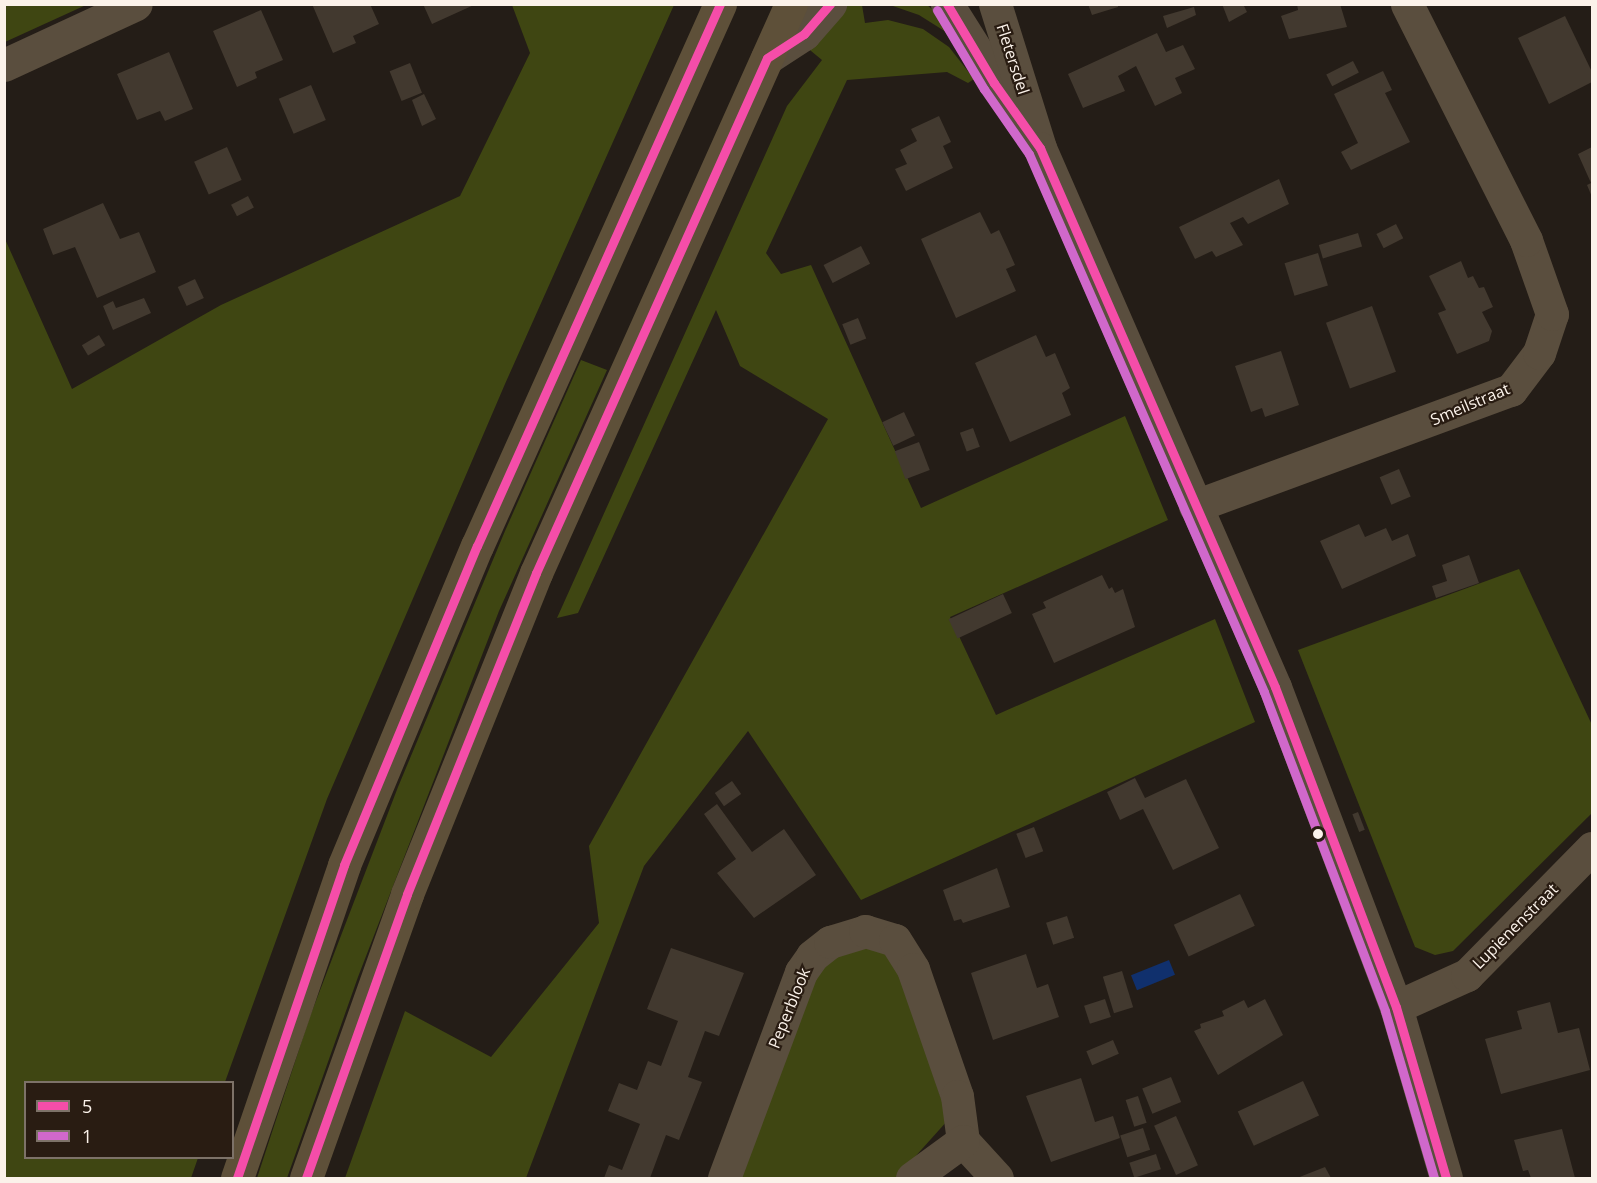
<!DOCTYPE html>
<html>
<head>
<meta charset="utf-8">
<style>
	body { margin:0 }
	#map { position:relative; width:1597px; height:1183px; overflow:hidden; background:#241d17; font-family:"Open Sans",sans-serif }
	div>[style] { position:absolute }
	.green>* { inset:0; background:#3f4612 }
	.water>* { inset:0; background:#10306d; transform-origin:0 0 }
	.building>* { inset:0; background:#42392f; transform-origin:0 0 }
	.minor>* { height:33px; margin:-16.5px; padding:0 16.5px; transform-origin:16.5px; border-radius:16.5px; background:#5a4e3e }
	.major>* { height:33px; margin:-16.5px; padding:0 16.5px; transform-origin:16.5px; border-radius:16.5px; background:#5e5039 }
	.bus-1>* { height:9px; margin:-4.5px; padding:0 4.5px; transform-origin:4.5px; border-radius:4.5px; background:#f54da9 }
	.bus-2>* { height:9px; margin:-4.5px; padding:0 4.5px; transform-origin:4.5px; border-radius:4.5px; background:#d068cb }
	.dots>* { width:16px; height:16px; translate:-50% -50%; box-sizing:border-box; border:3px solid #291c12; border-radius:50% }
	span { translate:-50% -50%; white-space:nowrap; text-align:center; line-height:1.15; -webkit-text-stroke:4.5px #291c12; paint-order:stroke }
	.street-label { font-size:16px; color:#fbf2ea }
	.frame { position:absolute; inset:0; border:6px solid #fbf2ea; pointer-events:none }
	.legend { position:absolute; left:24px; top:1081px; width:210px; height:78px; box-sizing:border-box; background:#291c12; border:2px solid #7d7268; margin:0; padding:8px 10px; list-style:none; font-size:18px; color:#fbf2ea }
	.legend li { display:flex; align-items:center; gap:12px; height:30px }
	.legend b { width:30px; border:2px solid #7d7268 }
</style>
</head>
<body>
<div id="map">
	<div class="green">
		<div style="clip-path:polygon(5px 4px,86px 4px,86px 5px,5px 42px)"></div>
		<div style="clip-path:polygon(849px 4px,862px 5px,865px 23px,888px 20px,923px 29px,949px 47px,974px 79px,968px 83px,947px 72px,847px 80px,766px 253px,781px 274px,811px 265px,921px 508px,1125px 416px,1168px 520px,950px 617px,996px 715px,1215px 619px,1255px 722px,861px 900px,748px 731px,644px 866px,526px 1178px,345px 1178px,405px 1011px,491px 1057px,599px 923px,589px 846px,828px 419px,740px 366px,716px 310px,578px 613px,557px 618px,787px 106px,822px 60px,805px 46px)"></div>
		<div style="clip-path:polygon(512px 5px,674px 5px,505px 384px,327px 799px,225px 1082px,26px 1082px,26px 1158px,198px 1158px,191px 1178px,5px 1178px,5px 239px,72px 389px,221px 305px,460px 196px,530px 53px)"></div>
		<div style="clip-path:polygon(890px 5px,927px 5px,938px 14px,946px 32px,919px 15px)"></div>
		<div style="clip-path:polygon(581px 360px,607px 370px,499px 611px,358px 977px,287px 1178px,257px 1178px,309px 1019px,398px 787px,505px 531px)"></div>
		<div style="clip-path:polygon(1519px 569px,1592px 725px,1592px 813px,1453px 951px,1435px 955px,1415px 947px,1298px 650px)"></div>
		<div style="clip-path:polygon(856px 942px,896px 957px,948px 1120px,896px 1178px,733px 1178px,815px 969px)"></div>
	</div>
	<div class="water">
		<div style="left:1169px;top:960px;width:16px;height:41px;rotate:68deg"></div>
	</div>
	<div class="building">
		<div style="clip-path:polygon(312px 4px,370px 4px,379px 24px,353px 36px,356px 43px,333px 53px)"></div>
		<div style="clip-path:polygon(423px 4px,476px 4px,432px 24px)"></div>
		<div style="clip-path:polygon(1088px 4px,1118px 4px,1118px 7px,1092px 15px)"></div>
		<div style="clip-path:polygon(1222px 4px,1243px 4px,1247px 12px,1229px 22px)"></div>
		<div style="clip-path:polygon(1297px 4px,1340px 4px,1347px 27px,1289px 39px,1281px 16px,1298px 10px)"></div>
		<div style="clip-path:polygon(1194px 7px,1196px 15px,1167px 28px,1163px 16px)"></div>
		<div style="clip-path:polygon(261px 10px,283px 60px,255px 72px,257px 78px,237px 87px,213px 31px)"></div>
		<div style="clip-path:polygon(1565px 16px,1592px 72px,1592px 82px,1549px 104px,1518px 38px)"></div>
		<div style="clip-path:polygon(1157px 33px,1166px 52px,1183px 45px,1195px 69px,1175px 78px,1182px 93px,1155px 106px,1136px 66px,1118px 76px,1125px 91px,1083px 108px,1068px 74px)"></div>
		<div style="clip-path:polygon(169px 52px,193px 109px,165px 121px,160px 111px,137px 120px,117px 74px)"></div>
		<div style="left:1353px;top:61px;width:13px;height:30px;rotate:63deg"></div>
		<div style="left:410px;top:63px;width:32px;height:22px;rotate:68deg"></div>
		<div style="clip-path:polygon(1383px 71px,1392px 90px,1385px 93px,1410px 142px,1351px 170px,1341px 152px,1358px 143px,1334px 94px)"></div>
		<div style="left:311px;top:85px;width:38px;height:35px;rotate:67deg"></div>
		<div style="clip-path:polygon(424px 94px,436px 119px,422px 126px,412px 100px)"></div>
		<div style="clip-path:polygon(939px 116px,951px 142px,943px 146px,953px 168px,906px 191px,895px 169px,907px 164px,900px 150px,917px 141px,911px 129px)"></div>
		<div style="left:227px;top:147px;width:36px;height:36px;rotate:66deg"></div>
		<div style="clip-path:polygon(1592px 147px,1592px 197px,1587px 185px,1591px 183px,1578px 154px)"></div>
		<div style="clip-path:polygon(1279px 179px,1289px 204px,1248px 224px,1243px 217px,1230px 223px,1243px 245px,1216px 257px,1212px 251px,1195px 259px,1179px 227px)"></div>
		<div style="left:248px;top:196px;width:13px;height:19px;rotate:63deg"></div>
		<div style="clip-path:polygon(103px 203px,120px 239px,139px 232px,156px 272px,97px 298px,75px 247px,53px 255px,43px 229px)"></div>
		<div style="clip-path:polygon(980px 212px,991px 234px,999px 230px,1007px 247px,1015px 265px,1006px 269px,1016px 291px,956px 318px,921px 239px)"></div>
		<div style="left:1396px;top:224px;width:16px;height:22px;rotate:63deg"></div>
		<div style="left:1358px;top:233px;width:14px;height:41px;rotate:73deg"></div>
		<div style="left:861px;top:246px;width:20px;height:42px;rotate:63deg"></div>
		<div style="left:1318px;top:253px;width:34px;height:35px;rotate:73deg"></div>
		<div style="clip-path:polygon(1461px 261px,1468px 278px,1473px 276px,1479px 288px,1484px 287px,1493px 307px,1482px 312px,1492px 331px,1489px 341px,1457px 354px,1438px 313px,1446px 310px,1429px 276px)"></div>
		<div style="left:195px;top:279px;width:21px;height:19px;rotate:65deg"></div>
		<div style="clip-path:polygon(144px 298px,151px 313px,113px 330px,103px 306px,113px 301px,116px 308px)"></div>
		<div style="left:1372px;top:306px;width:70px;height:49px;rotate:70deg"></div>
		<div style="left:858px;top:318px;width:22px;height:17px;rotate:68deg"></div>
		<div style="left:99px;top:335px;width:12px;height:20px;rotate:59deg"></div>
		<div style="clip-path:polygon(1036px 335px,1046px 357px,1055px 353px,1070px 388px,1062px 393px,1071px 415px,1010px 442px,975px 363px)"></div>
		<div style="clip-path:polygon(1281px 351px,1299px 405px,1265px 417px,1262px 408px,1251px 412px,1235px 366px)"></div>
		<div style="left:904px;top:412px;width:26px;height:24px;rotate:65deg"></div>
		<div style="left:973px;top:428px;width:20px;height:14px;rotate:70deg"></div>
		<div style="left:919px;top:442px;width:30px;height:26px;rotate:69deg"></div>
		<div style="left:1399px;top:469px;width:30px;height:21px;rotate:67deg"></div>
		<div style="clip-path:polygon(1359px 524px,1365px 537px,1386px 528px,1392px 541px,1408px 534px,1416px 556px,1342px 589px,1320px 541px)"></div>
		<div style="clip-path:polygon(1469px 555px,1479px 583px,1436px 598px,1432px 586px,1447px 581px,1442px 565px)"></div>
		<div style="clip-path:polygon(1102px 575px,1109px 589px,1112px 587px,1115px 593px,1123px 589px,1135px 627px,1054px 663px,1032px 614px,1046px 608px,1043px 602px)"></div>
		<div style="left:1003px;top:594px;width:21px;height:60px;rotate:65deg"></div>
		<div style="clip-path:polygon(1135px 778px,1145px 798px,1186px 779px,1219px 848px,1173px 870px,1143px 809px,1120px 820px,1107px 792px)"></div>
		<div style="left:732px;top:781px;width:16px;height:21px;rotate:55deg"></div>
		<div style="clip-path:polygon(717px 804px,752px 852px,784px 829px,816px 875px,754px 918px,717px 873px,736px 859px,704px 814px)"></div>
		<div style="left:1358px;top:812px;width:19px;height:6px;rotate:69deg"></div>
		<div style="left:1034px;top:827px;width:26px;height:19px;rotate:69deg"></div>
		<div style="clip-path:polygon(997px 868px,1010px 907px,963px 923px,961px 919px,954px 921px,943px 890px)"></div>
		<div style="left:1240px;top:894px;width:35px;height:73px;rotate:65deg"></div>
		<div style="left:1067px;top:916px;width:23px;height:22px;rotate:72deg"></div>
		<div style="clip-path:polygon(671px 948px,744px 973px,719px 1036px,705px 1031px,688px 1077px,702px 1082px,679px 1140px,666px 1135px,650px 1178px,604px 1178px,609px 1165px,622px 1170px,640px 1124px,608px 1111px,619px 1083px,637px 1090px,648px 1061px,661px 1066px,678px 1021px,647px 1009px)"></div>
		<div style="clip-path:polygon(1026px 954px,1037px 988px,1048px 984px,1059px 1017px,993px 1040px,971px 973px)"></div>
		<div style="left:1122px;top:971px;width:38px;height:20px;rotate:73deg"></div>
		<div style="left:1105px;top:999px;width:19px;height:22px;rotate:72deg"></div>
		<div style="clip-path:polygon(1265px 999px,1283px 1035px,1218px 1075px,1194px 1031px,1201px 1028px,1200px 1024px,1224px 1016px,1222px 1011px,1244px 1000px,1248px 1008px)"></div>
		<div style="clip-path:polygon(1550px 1002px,1558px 1033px,1579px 1028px,1590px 1070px,1501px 1094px,1485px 1039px,1522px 1029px,1517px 1011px)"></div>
		<div style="left:1113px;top:1040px;width:15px;height:29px;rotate:67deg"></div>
		<div style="left:1171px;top:1077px;width:27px;height:31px;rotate:68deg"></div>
		<div style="clip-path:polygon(1081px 1078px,1095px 1122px,1113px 1116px,1120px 1138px,1051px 1162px,1026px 1096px)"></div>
		<div style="left:1303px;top:1081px;width:38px;height:72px;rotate:65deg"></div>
		<div style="left:1138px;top:1096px;width:28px;height:13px;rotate:72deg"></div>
		<div style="left:1176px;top:1116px;width:54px;height:24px;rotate:66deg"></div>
		<div style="left:1143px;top:1128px;width:23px;height:24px;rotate:72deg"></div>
		<div style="clip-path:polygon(1562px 1129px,1575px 1178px,1531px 1178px,1528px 1170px,1523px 1171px,1514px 1140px)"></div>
		<div style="left:1156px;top:1154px;width:16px;height:28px;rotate:72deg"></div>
		<div style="clip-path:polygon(1325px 1167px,1331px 1178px,1297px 1178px)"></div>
	</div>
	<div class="minor">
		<div style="left:947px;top:4px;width:142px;rotate:57.7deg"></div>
		<div style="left:995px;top:4px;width:151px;rotate:72.6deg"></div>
		<div style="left:1040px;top:148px;width:588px;rotate:66.44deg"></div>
		<div style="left:1275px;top:687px;width:342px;rotate:69.3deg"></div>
		<div style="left:1396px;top:1007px;width:178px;rotate:73.7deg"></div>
		<div style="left:767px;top:58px;width:44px;rotate:-33deg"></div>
		<div style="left:804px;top:34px;width:40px;rotate:-49deg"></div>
		<div style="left:4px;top:65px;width:145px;rotate:-24.8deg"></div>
		<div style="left:1195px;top:506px;width:337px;rotate:-20.2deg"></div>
		<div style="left:1511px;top:390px;width:46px;rotate:-52.9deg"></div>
		<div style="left:1539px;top:353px;width:41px;rotate:-71.6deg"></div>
		<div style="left:1552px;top:314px;width:78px;rotate:-109.4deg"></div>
		<div style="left:1526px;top:240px;width:264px;rotate:-116.8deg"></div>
		<div style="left:1396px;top:1007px;width:78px;rotate:-24.3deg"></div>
		<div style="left:1467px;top:975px;width:178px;rotate:-45.5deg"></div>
		<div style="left:724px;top:1178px;width:220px;rotate:-69.5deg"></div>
		<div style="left:801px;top:972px;width:19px;rotate:-55deg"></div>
		<div style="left:812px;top:956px;width:23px;rotate:-38deg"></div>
		<div style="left:830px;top:942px;width:37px;rotate:-17deg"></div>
		<div style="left:865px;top:931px;width:31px;rotate:17deg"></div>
		<div style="left:895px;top:940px;width:34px;rotate:58deg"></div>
		<div style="left:913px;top:969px;width:134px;rotate:70.9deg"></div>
		<div style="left:957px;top:1096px;width:45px;rotate:82.4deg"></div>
		<div style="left:963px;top:1141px;width:50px;rotate:47.4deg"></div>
		<div style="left:912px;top:1178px;width:63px;rotate:-36deg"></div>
	</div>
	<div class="major">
		<div style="left:237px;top:1178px;width:331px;rotate:-71.1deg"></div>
		<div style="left:344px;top:865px;width:346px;rotate:-67.4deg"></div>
		<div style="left:477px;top:546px;width:594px;rotate:-65.85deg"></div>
		<div style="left:306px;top:1178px;width:301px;rotate:-70.4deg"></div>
		<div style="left:407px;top:894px;width:346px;rotate:-68.1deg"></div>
		<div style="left:536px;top:573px;width:624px;rotate:-65.86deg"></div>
	</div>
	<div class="bus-1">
		<div style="left:947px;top:4px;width:92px;rotate:59.3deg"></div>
		<div style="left:994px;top:83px;width:80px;rotate:54.7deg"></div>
		<div style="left:1040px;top:148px;width:588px;rotate:66.44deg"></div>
		<div style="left:1275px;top:687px;width:342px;rotate:69.3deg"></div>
		<div style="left:1396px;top:1007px;width:178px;rotate:73.7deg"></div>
		<div style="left:237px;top:1178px;width:331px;rotate:-71.1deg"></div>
		<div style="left:344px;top:865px;width:346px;rotate:-67.4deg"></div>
		<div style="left:477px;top:546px;width:594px;rotate:-65.85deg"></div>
		<div style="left:306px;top:1178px;width:301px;rotate:-70.4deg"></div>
		<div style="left:407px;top:894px;width:346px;rotate:-68.1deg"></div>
		<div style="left:536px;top:573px;width:564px;rotate:-65.84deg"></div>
		<div style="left:767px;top:58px;width:44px;rotate:-33deg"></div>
		<div style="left:804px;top:34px;width:40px;rotate:-49deg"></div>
	</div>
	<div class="bus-2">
		<div style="left:937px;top:10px;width:92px;rotate:59.3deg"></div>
		<div style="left:984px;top:89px;width:79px;rotate:55.3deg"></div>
		<div style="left:1029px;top:154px;width:587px;rotate:66.4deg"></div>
		<div style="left:1264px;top:692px;width:341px;rotate:69.2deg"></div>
		<div style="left:1385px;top:1011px;width:174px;rotate:73.6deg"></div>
	</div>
	<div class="dots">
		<div style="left:1318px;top:834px;background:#fbf2ea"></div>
	</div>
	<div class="street-label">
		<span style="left:1013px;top:59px;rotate:72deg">Fletersdel</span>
		<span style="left:1470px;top:404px;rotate:-23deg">Smeilstraat</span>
		<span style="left:1515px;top:926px;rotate:-45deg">Lupienenstraat</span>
		<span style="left:789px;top:1008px;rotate:-68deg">Peperblook</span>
	</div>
	<div class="frame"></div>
	<ul class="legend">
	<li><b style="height:8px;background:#f54da9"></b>5</li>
	<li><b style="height:8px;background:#d068cb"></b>1</li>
	</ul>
</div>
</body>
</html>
